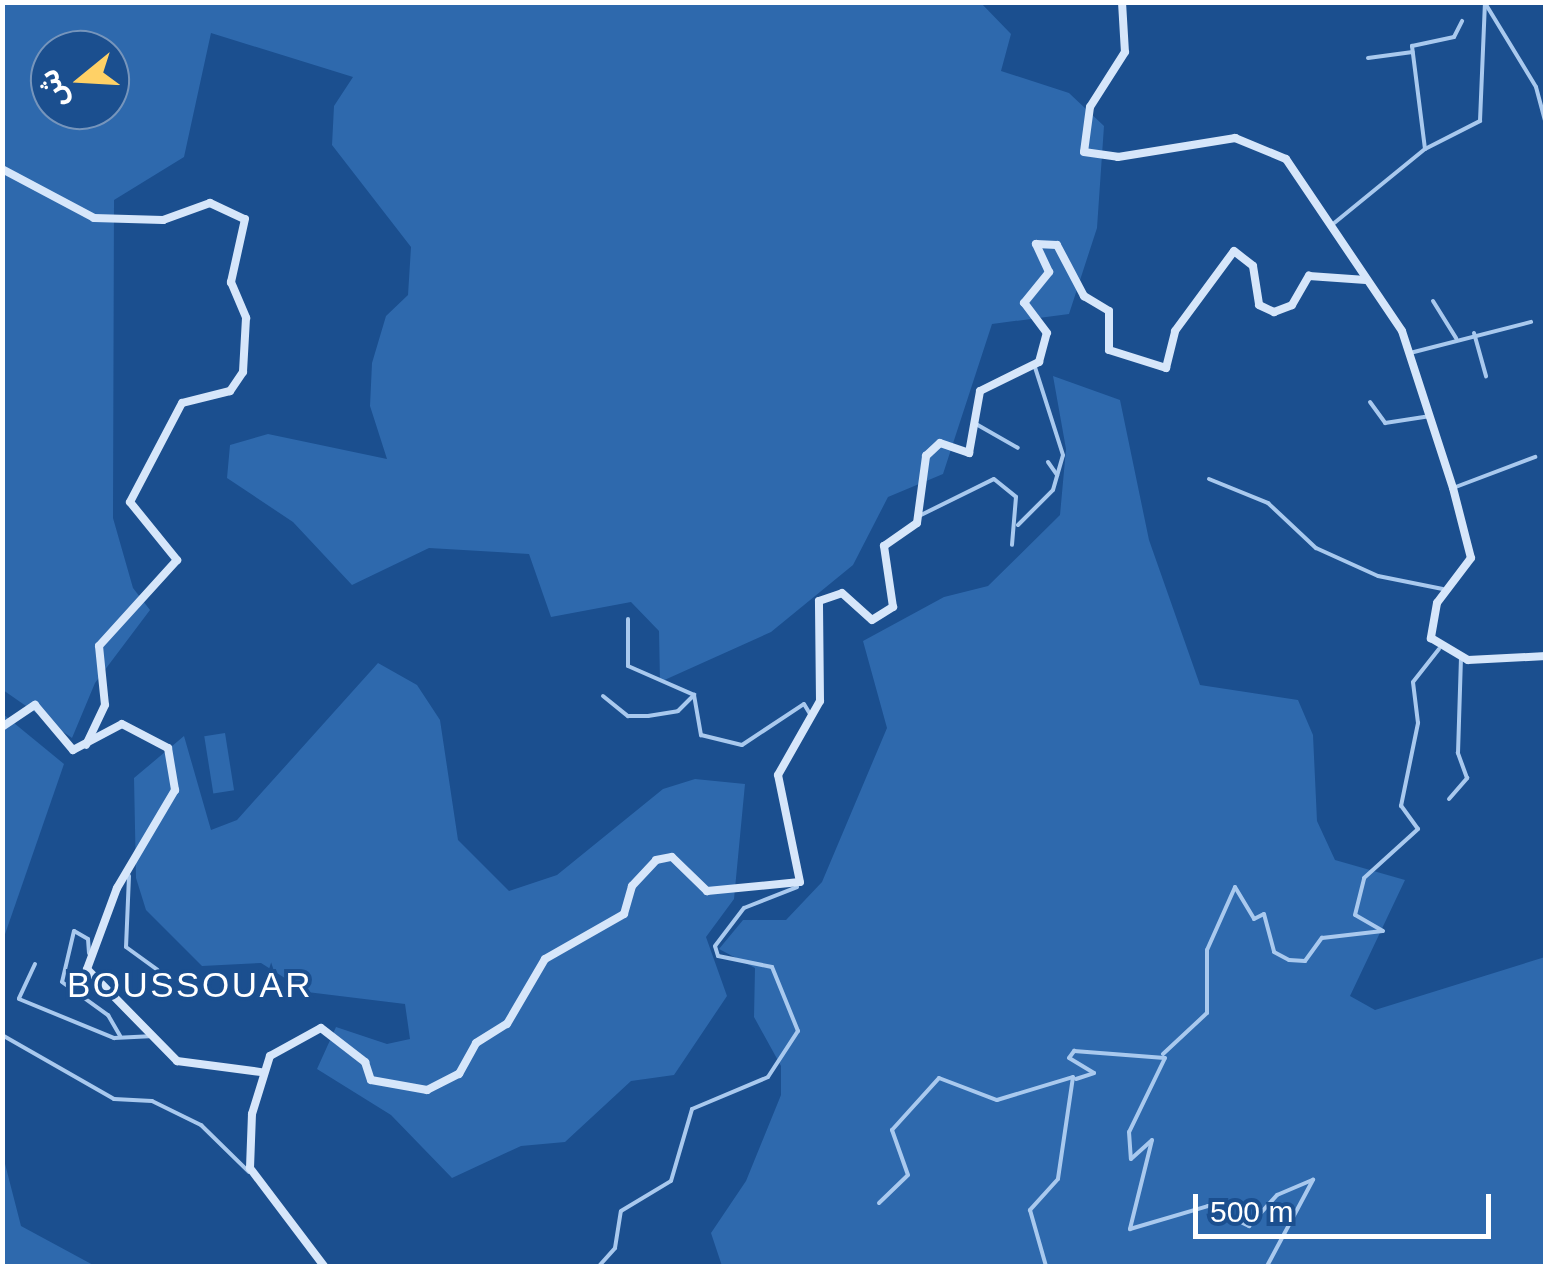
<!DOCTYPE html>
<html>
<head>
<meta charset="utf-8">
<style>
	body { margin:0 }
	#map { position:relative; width:1548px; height:1269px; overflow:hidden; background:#1b4f8f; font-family:Helvetica,"Noto Sans Arabic",sans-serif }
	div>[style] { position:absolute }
	.green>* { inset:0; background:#2e69ad; transform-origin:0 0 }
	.street>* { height:4px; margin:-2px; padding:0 2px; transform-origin:2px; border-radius:2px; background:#a9c9ee }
	.secondary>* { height:8px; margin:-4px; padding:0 4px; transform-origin:4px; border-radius:4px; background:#d6e6fa }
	span { translate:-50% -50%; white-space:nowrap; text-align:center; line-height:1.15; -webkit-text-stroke:8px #1b4f8f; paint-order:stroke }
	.quarter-label { font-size:35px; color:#fff; letter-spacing:2.5px }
	.frame { position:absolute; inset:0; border:5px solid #fff; pointer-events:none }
	.north { position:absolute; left:30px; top:30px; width:100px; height:100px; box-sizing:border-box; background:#1b4f8f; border:2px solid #7695bc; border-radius:50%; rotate:252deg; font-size:28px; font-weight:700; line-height:40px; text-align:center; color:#fff }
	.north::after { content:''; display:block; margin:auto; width:35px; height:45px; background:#ffd166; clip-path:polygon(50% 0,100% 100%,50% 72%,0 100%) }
	.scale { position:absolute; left:1193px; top:1194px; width:298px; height:45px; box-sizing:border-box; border:5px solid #fff; border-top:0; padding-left:12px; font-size:30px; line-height:35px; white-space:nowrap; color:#fff; -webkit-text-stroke:8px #1b4f8f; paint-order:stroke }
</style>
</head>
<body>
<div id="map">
	<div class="green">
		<div style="clip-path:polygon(evenodd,3px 3px,981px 3px,1011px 34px,1001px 71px,1069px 93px,1104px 126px,1097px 228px,1069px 314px,992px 324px,943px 474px,888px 497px,853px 565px,771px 632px,660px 682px,659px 631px,631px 602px,551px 617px,529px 554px,429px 548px,352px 585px,293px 522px,227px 478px,230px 445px,268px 434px,387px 459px,370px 406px,372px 363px,386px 316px,408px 295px,411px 247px,332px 145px,334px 106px,353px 77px,211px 33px,184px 157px,114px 200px,113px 518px,133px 588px,150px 610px,95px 683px,72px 738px,3px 690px,3px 3px,50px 50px,110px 50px,110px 110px,50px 110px,50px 50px)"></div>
		<div style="clip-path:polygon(1053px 376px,1120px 400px,1149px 540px,1200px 685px,1298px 700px,1313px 735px,1317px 821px,1335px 860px,1405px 880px,1350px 996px,1375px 1010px,1545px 957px,1545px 1266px,722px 1266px,711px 1233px,746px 1181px,781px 1095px,781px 1066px,754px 1017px,755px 968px,719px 949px,743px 920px,786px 920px,822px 882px,887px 728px,863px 641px,944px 597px,988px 586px,1060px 515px,1066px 449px)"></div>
		<div style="clip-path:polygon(378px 663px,417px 685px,440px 720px,458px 840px,509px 891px,557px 875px,663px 789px,695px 779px,745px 784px,734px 899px,706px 937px,727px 996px,674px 1075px,631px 1081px,565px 1142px,521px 1146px,452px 1178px,391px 1115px,317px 1069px,336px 1027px,387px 1044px,410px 1039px,405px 1004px,307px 992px,261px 963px,202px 966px,146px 910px,136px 878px,134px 778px,184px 736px,211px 830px,237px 820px)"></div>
		<div style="clip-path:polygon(3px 714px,64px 764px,3px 940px)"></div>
		<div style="left:225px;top:733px;width:58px;height:21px;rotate:81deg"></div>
		<div style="clip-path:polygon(3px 1156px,21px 1226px,95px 1266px,3px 1266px)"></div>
	</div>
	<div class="street">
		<div style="left:1485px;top:3px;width:98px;rotate:58.7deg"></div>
		<div style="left:1536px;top:87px;width:39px;rotate:75deg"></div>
		<div style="left:1368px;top:58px;width:45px;rotate:-7.6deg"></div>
		<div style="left:1425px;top:149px;width:104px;rotate:-97.2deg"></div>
		<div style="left:1412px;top:46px;width:43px;rotate:-12.1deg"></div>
		<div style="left:1454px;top:37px;width:18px;rotate:-63deg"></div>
		<div style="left:1333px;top:224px;width:119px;rotate:-39.2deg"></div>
		<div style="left:1425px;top:149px;width:62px;rotate:-27deg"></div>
		<div style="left:1480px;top:121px;width:118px;rotate:-87.6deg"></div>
		<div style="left:1433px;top:301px;width:44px;rotate:58.1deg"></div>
		<div style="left:1474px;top:333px;width:45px;rotate:74.4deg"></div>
		<div style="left:1410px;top:353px;width:125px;rotate:-14.4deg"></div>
		<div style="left:1370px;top:402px;width:26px;rotate:54deg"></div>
		<div style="left:1385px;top:423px;width:46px;rotate:-8.8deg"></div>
		<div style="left:976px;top:424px;width:48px;rotate:29.7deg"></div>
		<div style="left:1048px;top:462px;width:16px;rotate:55deg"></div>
		<div style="left:1209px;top:479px;width:64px;rotate:22.1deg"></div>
		<div style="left:1268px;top:503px;width:66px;rotate:43.2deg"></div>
		<div style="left:1316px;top:548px;width:68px;rotate:24.3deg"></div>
		<div style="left:1378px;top:576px;width:66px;rotate:11.3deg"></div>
		<div style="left:1453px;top:488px;width:88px;rotate:-20.7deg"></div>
		<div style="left:921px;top:515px;width:81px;rotate:-26.3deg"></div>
		<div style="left:994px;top:479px;width:28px;rotate:39deg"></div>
		<div style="left:1016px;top:497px;width:48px;rotate:94.8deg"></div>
		<div style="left:1018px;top:525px;width:49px;rotate:-45deg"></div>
		<div style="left:1053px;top:490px;width:36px;rotate:-74deg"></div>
		<div style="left:1063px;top:455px;width:92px;rotate:-107.7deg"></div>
		<div style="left:628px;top:619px;width:47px;rotate:90deg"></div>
		<div style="left:628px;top:666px;width:72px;rotate:23.7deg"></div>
		<div style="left:694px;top:695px;width:41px;rotate:80.1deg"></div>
		<div style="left:701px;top:735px;width:42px;rotate:13.7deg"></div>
		<div style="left:742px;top:745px;width:74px;rotate:-33.5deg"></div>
		<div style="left:804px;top:704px;width:12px;rotate:59deg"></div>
		<div style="left:603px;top:696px;width:32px;rotate:39deg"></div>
		<div style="left:628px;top:716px;width:20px"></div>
		<div style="left:648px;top:716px;width:30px;rotate:-9deg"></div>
		<div style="left:678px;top:711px;width:23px;rotate:-45deg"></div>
		<div style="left:1449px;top:799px;width:28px;rotate:-49deg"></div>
		<div style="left:1467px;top:778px;width:27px;rotate:-110deg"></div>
		<div style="left:1458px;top:753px;width:95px;rotate:-88.2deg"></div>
		<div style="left:129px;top:876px;width:71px;rotate:92.4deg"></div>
		<div style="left:126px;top:947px;width:39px;rotate:36deg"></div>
		<div style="left:89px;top:953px;width:14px;rotate:-94deg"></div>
		<div style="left:88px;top:939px;width:16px;rotate:-150deg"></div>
		<div style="left:74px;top:931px;width:52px;rotate:103.2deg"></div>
		<div style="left:62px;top:982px;width:57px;rotate:35.7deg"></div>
		<div style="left:108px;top:1015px;width:24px;rotate:60deg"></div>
		<div style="left:35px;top:964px;width:38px;rotate:115deg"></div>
		<div style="left:19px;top:999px;width:103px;rotate:22.3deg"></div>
		<div style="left:114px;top:1038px;width:35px;rotate:-3deg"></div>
		<div style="left:2px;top:1035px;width:129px;rotate:29.7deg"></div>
		<div style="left:114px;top:1099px;width:38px;rotate:3deg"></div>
		<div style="left:152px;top:1101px;width:55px;rotate:26.1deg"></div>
		<div style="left:201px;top:1125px;width:67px;rotate:44.4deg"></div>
		<div style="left:1163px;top:1054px;width:60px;rotate:-43deg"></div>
		<div style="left:1207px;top:1013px;width:63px;rotate:-90deg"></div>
		<div style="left:1207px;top:950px;width:69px;rotate:-66deg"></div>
		<div style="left:1235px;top:887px;width:37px;rotate:59deg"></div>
		<div style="left:1254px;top:919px;width:11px;rotate:-27deg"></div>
		<div style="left:1264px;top:914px;width:39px;rotate:75deg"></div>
		<div style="left:1274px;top:952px;width:17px;rotate:28deg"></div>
		<div style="left:1289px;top:960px;width:16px;rotate:4deg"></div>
		<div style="left:1305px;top:961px;width:29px;rotate:-54deg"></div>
		<div style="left:1322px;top:938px;width:61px;rotate:-6.5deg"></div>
		<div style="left:1383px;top:931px;width:32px;rotate:-150deg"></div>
		<div style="left:1355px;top:915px;width:38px;rotate:-76deg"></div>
		<div style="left:1364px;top:878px;width:73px;rotate:-42.2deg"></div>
		<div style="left:1418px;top:829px;width:29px;rotate:-126deg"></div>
		<div style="left:1401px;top:806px;width:85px;rotate:-78.4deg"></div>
		<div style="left:1418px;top:723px;width:41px;rotate:-97deg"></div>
		<div style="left:1413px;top:682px;width:42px;rotate:-51.8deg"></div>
		<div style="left:1076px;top:1079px;width:19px;rotate:-18deg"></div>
		<div style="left:1094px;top:1073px;width:29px;rotate:-149deg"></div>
		<div style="left:1069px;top:1058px;width:9px;rotate:-54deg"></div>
		<div style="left:1074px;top:1051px;width:91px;rotate:4.4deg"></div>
		<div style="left:1165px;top:1058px;width:82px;rotate:115.9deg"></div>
		<div style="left:1129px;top:1132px;width:27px;rotate:86deg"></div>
		<div style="left:1131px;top:1159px;width:28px;rotate:-42deg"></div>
		<div style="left:1152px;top:1140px;width:92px;rotate:103.9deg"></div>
		<div style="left:1130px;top:1229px;width:81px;rotate:-16.4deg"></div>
		<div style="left:1208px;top:1206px;width:46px;rotate:26deg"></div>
		<div style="left:1249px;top:1226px;width:42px;rotate:-47.9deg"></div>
		<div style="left:1277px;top:1195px;width:39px;rotate:-23deg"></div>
		<div style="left:879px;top:1203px;width:40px;rotate:-44deg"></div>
		<div style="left:908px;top:1175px;width:48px;rotate:-109.6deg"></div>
		<div style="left:892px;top:1130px;width:70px;rotate:-47.9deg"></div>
		<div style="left:939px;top:1078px;width:62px;rotate:20.8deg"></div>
		<div style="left:997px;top:1100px;width:79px;rotate:-16.8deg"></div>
		<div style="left:1073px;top:1077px;width:103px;rotate:98.4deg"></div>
		<div style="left:1058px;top:1179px;width:42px;rotate:132.1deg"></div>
		<div style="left:1030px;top:1210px;width:58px;rotate:74.1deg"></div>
		<div style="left:599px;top:1266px;width:24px;rotate:-48deg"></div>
		<div style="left:615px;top:1248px;width:37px;rotate:-81deg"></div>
		<div style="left:621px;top:1211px;width:58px;rotate:-31deg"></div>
		<div style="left:671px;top:1181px;width:75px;rotate:-73.7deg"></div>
		<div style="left:692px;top:1109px;width:82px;rotate:-22.8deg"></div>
		<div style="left:768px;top:1077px;width:55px;rotate:-56.9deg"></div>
		<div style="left:798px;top:1031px;width:69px;rotate:-112.1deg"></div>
		<div style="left:772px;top:967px;width:55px;rotate:-168.5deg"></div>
		<div style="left:718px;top:956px;width:10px;rotate:-107deg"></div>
		<div style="left:715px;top:946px;width:48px;rotate:-52.7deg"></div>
		<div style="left:744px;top:908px;width:57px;rotate:-21.6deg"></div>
		<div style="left:1267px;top:1266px;width:98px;rotate:-61.9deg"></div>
	</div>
	<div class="secondary">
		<div style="left:1122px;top:2px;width:50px;rotate:86.6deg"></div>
		<div style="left:1125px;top:52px;width:65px;rotate:122.5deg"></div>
		<div style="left:1090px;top:107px;width:45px;rotate:97.6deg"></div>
		<div style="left:1084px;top:152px;width:34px;rotate:8deg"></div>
		<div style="left:1118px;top:157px;width:119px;rotate:-9.2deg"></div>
		<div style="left:1235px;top:138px;width:55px;rotate:22.4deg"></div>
		<div style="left:1286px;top:159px;width:207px;rotate:56deg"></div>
		<div style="left:1402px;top:331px;width:165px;rotate:72deg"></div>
		<div style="left:1453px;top:488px;width:72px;rotate:75.6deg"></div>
		<div style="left:1471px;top:558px;width:56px;rotate:127.1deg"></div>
		<div style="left:1437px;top:603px;width:36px;rotate:100deg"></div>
		<div style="left:1431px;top:638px;width:43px;rotate:30.7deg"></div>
		<div style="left:1468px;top:660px;width:78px;rotate:-2.9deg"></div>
		<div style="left:2px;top:169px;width:104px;rotate:28deg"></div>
		<div style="left:94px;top:218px;width:69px;rotate:1.7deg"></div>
		<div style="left:163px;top:220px;width:50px;rotate:-19.9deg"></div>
		<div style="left:210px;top:203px;width:38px;rotate:25deg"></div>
		<div style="left:245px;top:219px;width:65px;rotate:102.5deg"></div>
		<div style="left:231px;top:282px;width:39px;rotate:67deg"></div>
		<div style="left:246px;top:318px;width:54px;rotate:93.2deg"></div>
		<div style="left:243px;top:372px;width:23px;rotate:124deg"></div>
		<div style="left:230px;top:391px;width:49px;rotate:166deg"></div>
		<div style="left:182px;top:403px;width:112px;rotate:117.7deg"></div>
		<div style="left:130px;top:502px;width:75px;rotate:51deg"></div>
		<div style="left:177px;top:560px;width:116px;rotate:132.2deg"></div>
		<div style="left:99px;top:646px;width:59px;rotate:84.2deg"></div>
		<div style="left:105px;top:705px;width:44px;rotate:115.4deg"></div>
		<div style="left:2px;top:727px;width:40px;rotate:-34deg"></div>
		<div style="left:35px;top:705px;width:59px;rotate:49.8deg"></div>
		<div style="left:73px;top:750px;width:55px;rotate:-28deg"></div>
		<div style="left:122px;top:724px;width:52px;rotate:27.6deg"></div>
		<div style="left:168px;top:748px;width:43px;rotate:80.5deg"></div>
		<div style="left:175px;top:790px;width:114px;rotate:120.6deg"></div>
		<div style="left:117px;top:888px;width:86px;rotate:110.3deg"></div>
		<div style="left:87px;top:969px;width:129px;rotate:45.6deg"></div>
		<div style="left:177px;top:1061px;width:85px;rotate:7.5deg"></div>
		<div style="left:324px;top:1266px;width:123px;rotate:-127.1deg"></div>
		<div style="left:250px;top:1168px;width:54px;rotate:-87.9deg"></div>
		<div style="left:252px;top:1114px;width:61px;rotate:-72.8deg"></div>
		<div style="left:270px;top:1056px;width:58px;rotate:-28.8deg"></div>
		<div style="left:321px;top:1028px;width:56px;rotate:37.7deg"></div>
		<div style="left:365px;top:1062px;width:19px;rotate:72deg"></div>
		<div style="left:371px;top:1080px;width:57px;rotate:10.1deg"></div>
		<div style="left:427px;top:1090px;width:36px;rotate:-27deg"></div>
		<div style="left:459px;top:1074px;width:35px;rotate:-61deg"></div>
		<div style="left:476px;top:1043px;width:36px;rotate:-32deg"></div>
		<div style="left:507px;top:1024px;width:75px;rotate:-59.7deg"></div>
		<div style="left:545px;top:959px;width:91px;rotate:-29.7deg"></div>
		<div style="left:624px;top:914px;width:29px;rotate:-74deg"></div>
		<div style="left:632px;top:886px;width:35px;rotate:-47deg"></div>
		<div style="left:656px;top:860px;width:16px;rotate:-11deg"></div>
		<div style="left:672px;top:857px;width:49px;rotate:44.2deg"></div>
		<div style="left:707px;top:891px;width:93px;rotate:-5.5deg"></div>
		<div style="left:800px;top:882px;width:109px;rotate:-101.6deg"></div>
		<div style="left:778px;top:775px;width:85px;rotate:-60.4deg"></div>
		<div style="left:820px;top:701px;width:100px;rotate:-90.6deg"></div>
		<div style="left:819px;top:601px;width:24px;rotate:-19deg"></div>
		<div style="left:842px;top:593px;width:40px;rotate:42deg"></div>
		<div style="left:872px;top:620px;width:25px;rotate:-32deg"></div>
		<div style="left:893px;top:607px;width:62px;rotate:-98.4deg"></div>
		<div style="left:884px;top:546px;width:40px;rotate:-34.9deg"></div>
		<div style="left:917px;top:523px;width:68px;rotate:-82.3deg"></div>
		<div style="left:926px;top:456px;width:19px;rotate:-43deg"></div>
		<div style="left:940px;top:443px;width:31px;rotate:19deg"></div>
		<div style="left:969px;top:453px;width:63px;rotate:-79.9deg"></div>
		<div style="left:980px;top:391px;width:66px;rotate:-26.2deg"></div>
		<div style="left:1039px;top:362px;width:30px;rotate:-75deg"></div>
		<div style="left:1047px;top:333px;width:38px;rotate:-127deg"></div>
		<div style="left:1024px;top:303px;width:40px;rotate:-51deg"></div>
		<div style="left:1049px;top:272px;width:31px;rotate:-115deg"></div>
		<div style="left:1036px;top:244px;width:21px;rotate:3deg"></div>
		<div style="left:1057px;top:245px;width:58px;rotate:62.1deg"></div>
		<div style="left:1084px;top:296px;width:29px;rotate:31deg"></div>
		<div style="left:1109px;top:311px;width:39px;rotate:90deg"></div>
		<div style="left:1109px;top:350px;width:60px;rotate:17.5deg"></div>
		<div style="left:1166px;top:368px;width:38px;rotate:-76deg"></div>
		<div style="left:1175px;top:331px;width:99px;rotate:-53.6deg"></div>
		<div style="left:1234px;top:251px;width:24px;rotate:38deg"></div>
		<div style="left:1253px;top:266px;width:39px;rotate:81deg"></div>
		<div style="left:1259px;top:305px;width:17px;rotate:25deg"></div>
		<div style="left:1274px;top:312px;width:19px;rotate:-21deg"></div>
		<div style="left:1292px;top:305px;width:34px;rotate:-60deg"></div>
		<div style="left:1309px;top:276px;width:57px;rotate:4deg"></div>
	</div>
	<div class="quarter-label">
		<span style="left:190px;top:985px">BOUSSOUAR</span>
	</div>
	<div class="frame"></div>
	<div class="north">ش</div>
	<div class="scale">500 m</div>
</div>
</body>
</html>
